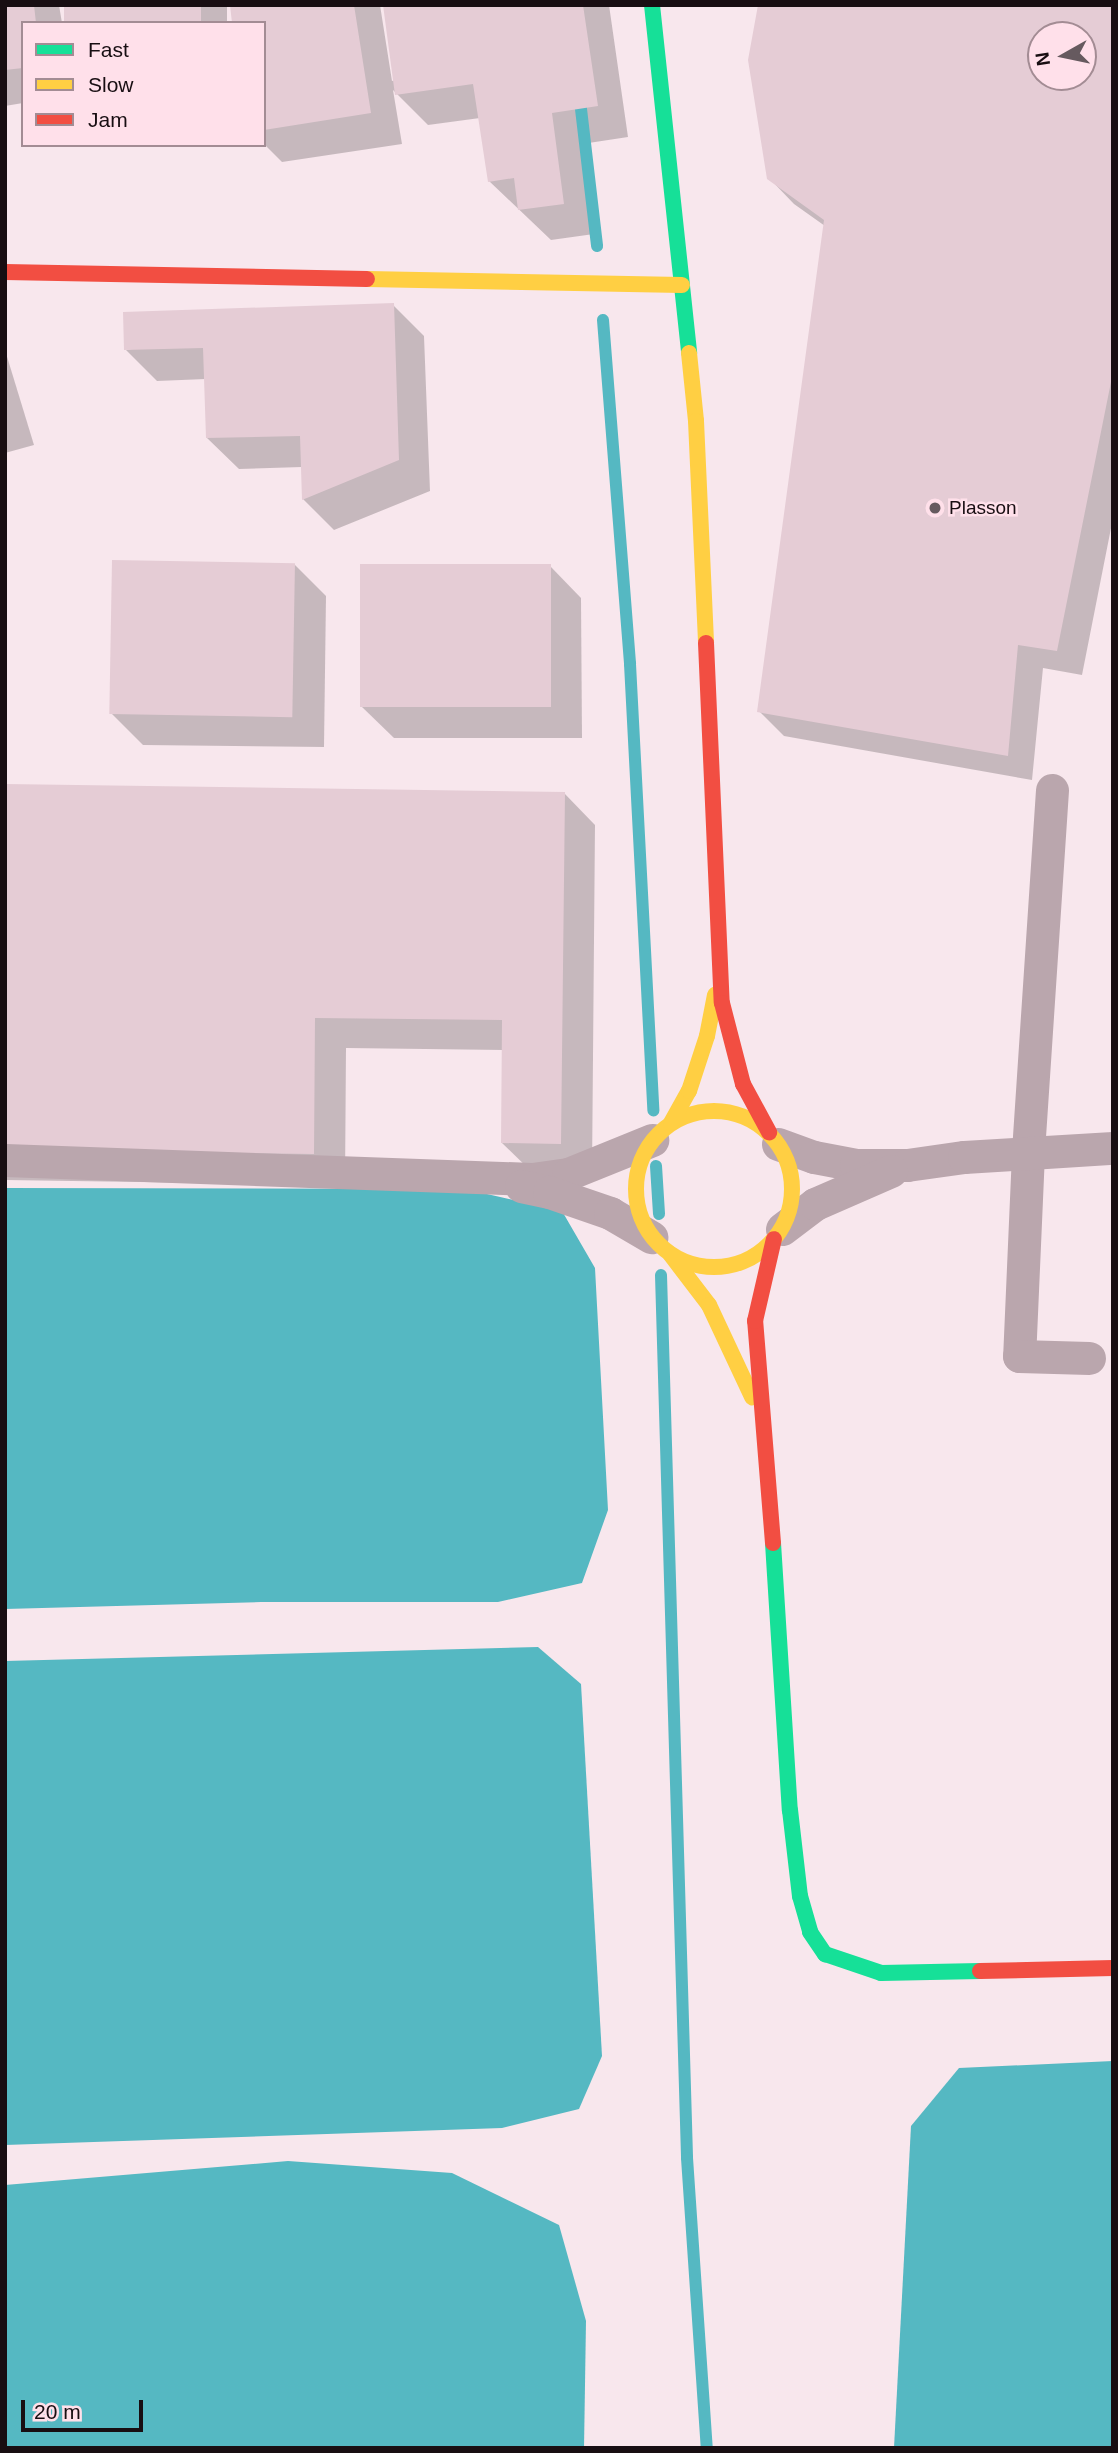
<!DOCTYPE html>
<html>
<head>
<meta charset="utf-8">
<style>
	body { margin:0 }
	#map { position:relative; width:1118px; height:2453px; overflow:hidden; background:#f8e7ed; font-family:Helvetica,sans-serif }
	div>[style] { position:absolute }
	.water>* { inset:0; background:#55b8c2 }
	.shadow>* { inset:0; background:#0003; transform-origin:0 0 }
	.stream>* { height:12px; margin:-6px; padding:0 6px; transform-origin:6px; border-radius:6px; background:#55b8c2 }
	.building>* { inset:0; background:#e5ccd5; transform-origin:0 0 }
	.street>* { height:33px; margin:-16.5px; padding:0 16.5px; transform-origin:16.5px; border-radius:16.5px; background:#baa6ad }
	.fast>* { height:16px; margin:-8px; padding:0 8px; transform-origin:8px; border-radius:8px; background:#16e098 }
	.slow>* { height:16px; margin:-8px; padding:0 8px; transform-origin:8px; border-radius:8px; background:#ffcf43 }
	.slow>.ring { margin:-8px; padding:0; box-sizing:content-box; background:none; border:16px solid #ffcf43; border-radius:50% }
	.jam>* { height:16px; margin:-8px; padding:0 8px; transform-origin:8px; border-radius:8px; background:#f24e42 }
	.dots>* { width:19px; height:19px; translate:-50% -50%; box-sizing:border-box; border:4px solid #ffe0ea; border-radius:50% }
	span { translate:-50% -50%; white-space:nowrap; text-align:center; line-height:1.15; -webkit-text-stroke:5px #ffe0ea; paint-order:stroke }
	.poi-label { font-size:19px; color:#180e12 }
	.left { translate:0 -50%; text-align:left }
	.frame { position:absolute; inset:0; border:7px solid #180e12; pointer-events:none }
	.legend { position:absolute; left:21px; top:21px; width:245px; height:126px; box-sizing:border-box; background:#ffe0ea; border:2px solid #a38c94; margin:0; padding:9px 12px; list-style:none; font-size:21px; color:#180e12 }
	.legend li { display:flex; align-items:center; gap:14px; height:35px }
	.legend b { width:35px; border:2px solid #a38c94 }
	.north { position:absolute; left:1027px; top:21px; width:70px; height:70px; box-sizing:border-box; background:#ffe0ea; border:2px solid #a38c94; border-radius:50%; rotate:261deg; font-size:19px; font-weight:700; line-height:28px; text-align:center; color:#180e12 }
	.north::after { content:''; display:block; margin:auto; width:24px; height:32px; background:#665a5f; clip-path:polygon(50% 0,100% 100%,50% 72%,0 100%) }
	.scale { position:absolute; left:21px; top:2400px; width:122px; height:32px; box-sizing:border-box; border:4px solid #180e12; border-top:0; padding-left:9px; font-size:21px; line-height:24px; white-space:nowrap; color:#180e12; -webkit-text-stroke:5px #ffe0ea; paint-order:stroke }
</style>
</head>
<body>
<div id="map">
	<div class="water">
		<div style="clip-path:polygon(5px 1188px,465px 1189px,562px 1211px,595px 1268px,608px 1510px,582px 1583px,498px 1602px,261px 1602px,5px 1609px)"></div>
		<div style="clip-path:polygon(538px 1647px,581px 1684px,602px 2056px,579px 2109px,502px 2128px,5px 2145px,5px 1661px)"></div>
		<div style="clip-path:polygon(1113px 2061px,1113px 2448px,894px 2448px,911px 2126px,959px 2068px)"></div>
		<div style="clip-path:polygon(288px 2161px,452px 2173px,559px 2225px,586px 2321px,584px 2448px,5px 2448px,5px 2185px)"></div>
	</div>
	<div class="shadow">
		<div style="clip-path:polygon(5px 5px,59px 5px,62px 23px,23px 23px,23px 103px,5px 106px)"></div>
		<div style="left:65px;top:5px;width:162px;height:18px"></div>
		<div style="clip-path:polygon(231px 5px,380px 5px,392px 81px,395px 80px,384px 5px,609px 5px,628px 137px,582px 144px,594px 234px,551px 240px,489px 181px,480px 118px,428px 125px,393px 90px,402px 144px,282px 162px,264px 144px,264px 23px)"></div>
		<div style="clip-path:polygon(evenodd,1113px 5px,1113px 518px,1082px 675px,1043px 668px,1032px 780px,784px 736px,759px 711px,825px 226px,794px 204px,769px 178px,750px 60px,1113px 5px,1041px 35px,1083px 35px,1083px 77px,1041px 77px,1041px 35px)"></div>
		<div style="clip-path:polygon(393px 305px,424px 336px,430px 491px,334px 530px,303px 499px,302px 467px,239px 469px,207px 438px,206px 379px,157px 381px,126px 350px)"></div>
		<div style="clip-path:polygon(5px 350px,34px 445px,5px 453px)"></div>
		<div style="clip-path:polygon(294px 564px,326px 596px,324px 747px,143px 745px,112px 714px)"></div>
		<div style="clip-path:polygon(550px 566px,581px 598px,582px 738px,394px 738px,362px 707px)"></div>
		<div style="clip-path:polygon(5px 786px,564px 793px,595px 825px,592px 1174px,534px 1174px,502px 1143px,503px 1050px,346px 1048px,345px 1185px,5px 1180px)"></div>
	</div>
	<div class="stream">
		<div style="left:579px;top:92px;width:155px;rotate:83.3deg"></div>
		<div style="left:603px;top:320px;width:345px;rotate:85.5deg"></div>
		<div style="left:630px;top:664px;width:447px;rotate:87deg"></div>
		<div style="left:656px;top:1166px;width:48px;rotate:86.4deg"></div>
		<div style="left:661px;top:1275px;width:883px;rotate:88.31deg"></div>
		<div style="left:687px;top:2158px;width:291px;rotate:86.1deg"></div>
	</div>
	<div class="building">
		<div style="clip-path:polygon(5px 5px,34px 5px,36px 23px,23px 23px,23px 68px,5px 70px)"></div>
		<div style="left:64px;top:5px;width:137px;height:18px"></div>
		<div style="clip-path:polygon(230px 5px,354px 5px,371px 113px,264px 130px,264px 23px,232px 23px)"></div>
		<div style="clip-path:polygon(383px 5px,583px 5px,598px 106px,552px 113px,564px 204px,518px 210px,514px 178px,488px 182px,473px 84px,395px 95px)"></div>
		<div style="clip-path:polygon(evenodd,758px 5px,1113px 5px,1113px 372px,1057px 651px,1018px 645px,1008px 756px,757px 712px,824px 220px,767px 179px,748px 60px,758px 5px,1041px 35px,1083px 35px,1083px 77px,1041px 77px,1041px 35px)"></div>
		<div style="clip-path:polygon(394px 303px,399px 460px,302px 500px,300px 436px,206px 438px,203px 348px,124px 350px,123px 312px)"></div>
		<div style="left:112px;top:560px;width:183px;height:154px;rotate:1deg"></div>
		<div style="left:360px;top:564px;width:191px;height:143px"></div>
		<div style="clip-path:polygon(5px 784px,565px 792px,561px 1144px,501px 1143px,502px 1020px,315px 1018px,314px 1154px,5px 1150px)"></div>
	</div>
	<div class="street">
		<div style="left:1052px;top:790px;width:364px;rotate:93.8deg"></div>
		<div style="left:1028px;top:1153px;width:203px;rotate:92.5deg"></div>
		<div style="left:1019px;top:1356px;width:70px;rotate:1.6deg"></div>
		<div style="left:778px;top:1144px;width:38px;rotate:20deg"></div>
		<div style="left:814px;top:1157px;width:43px;rotate:10.8deg"></div>
		<div style="left:856px;top:1165px;width:51px"></div>
		<div style="left:907px;top:1165px;width:58px;rotate:-8deg"></div>
		<div style="left:964px;top:1157px;width:149px;rotate:-3.5deg"></div>
		<div style="left:5px;top:1160px;width:527px;rotate:2.06deg"></div>
		<div style="left:532px;top:1179px;width:36px;rotate:-8deg"></div>
		<div style="left:568px;top:1174px;width:91px;rotate:-22deg"></div>
		<div style="left:521px;top:1186px;width:29px;rotate:12deg"></div>
		<div style="left:549px;top:1192px;width:65px;rotate:19deg"></div>
		<div style="left:610px;top:1213px;width:48px;rotate:30.3deg"></div>
		<div style="left:782px;top:1229px;width:41px;rotate:-37.1deg"></div>
		<div style="left:815px;top:1204px;width:83px;rotate:-23.5deg"></div>
	</div>
	<div class="fast">
		<div style="left:652px;top:5px;width:350px;rotate:83.9deg"></div>
		<div style="left:773px;top:1543px;width:268px;rotate:86.4deg"></div>
		<div style="left:790px;top:1810px;width:87px;rotate:83.4deg"></div>
		<div style="left:800px;top:1896px;width:37px;rotate:74deg"></div>
		<div style="left:810px;top:1932px;width:27px;rotate:56deg"></div>
		<div style="left:825px;top:1954px;width:59px;rotate:18.7deg"></div>
		<div style="left:881px;top:1973px;width:99px;rotate:-1.2deg"></div>
	</div>
	<div class="slow">
		<div style="left:367px;top:279px;width:315px;rotate:1.1deg"></div>
		<div style="left:689px;top:353px;width:68px;rotate:84.1deg"></div>
		<div style="left:696px;top:421px;width:222px;rotate:87.4deg"></div>
		<div class="ring" style="left:636px;top:1111px;width:140px;height:140px"></div>
		<div style="left:671px;top:1123px;width:37px;rotate:-61deg"></div>
		<div style="left:689px;top:1091px;width:58px;rotate:-71.9deg"></div>
		<div style="left:707px;top:1036px;width:42px;rotate:-79deg"></div>
		<div style="left:670px;top:1254px;width:64px;rotate:52.6deg"></div>
		<div style="left:709px;top:1305px;width:102px;rotate:64.9deg"></div>
	</div>
	<div class="jam">
		<div style="left:5px;top:272px;width:362px;rotate:1.1deg"></div>
		<div style="left:706px;top:643px;width:360px;rotate:87.5deg"></div>
		<div style="left:722px;top:1003px;width:84px;rotate:75.5deg"></div>
		<div style="left:743px;top:1084px;width:55px;rotate:61.6deg"></div>
		<div style="left:773px;top:1543px;width:223px;rotate:-94.6deg"></div>
		<div style="left:755px;top:1321px;width:84px;rotate:-77deg"></div>
		<div style="left:980px;top:1971px;width:133px;rotate:-1.3deg"></div>
	</div>
	<div class="dots">
		<div style="left:935px;top:508px;background:#665a5f"></div>
	</div>
	<div class="poi-label">
		<span class="left" style="left:949px;top:508px">Plasson</span>
	</div>
	<div class="frame"></div>
	<ul class="legend">
	<li><b style="height:9px;background:#16e098"></b>Fast</li>
	<li><b style="height:9px;background:#ffcf43"></b>Slow</li>
	<li><b style="height:9px;background:#f24e42"></b>Jam</li>
	</ul>
	<div class="north">N</div>
	<div class="scale">20 m</div>
</div>
</body>
</html>
